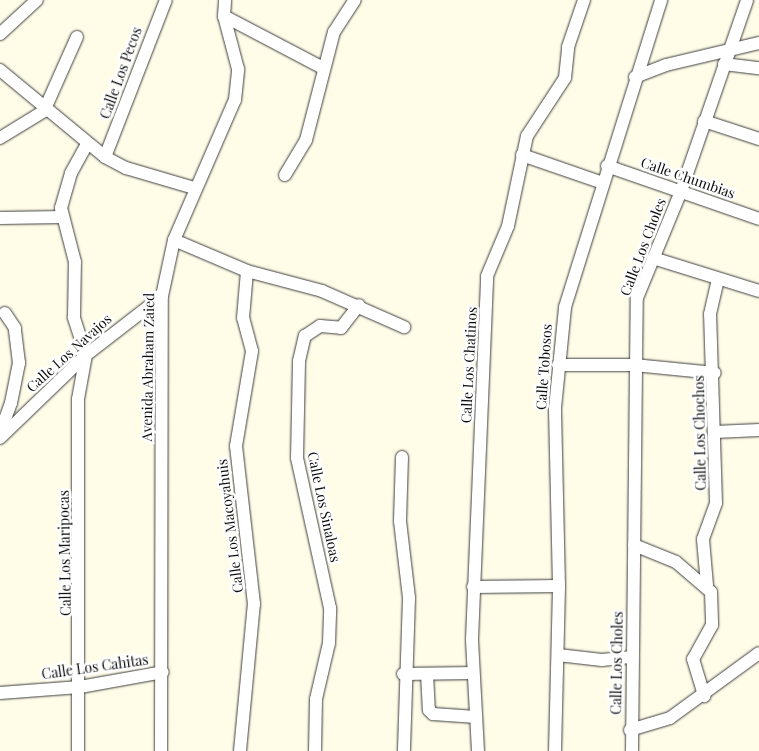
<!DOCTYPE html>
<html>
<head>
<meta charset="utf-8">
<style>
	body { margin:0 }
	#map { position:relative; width:759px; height:751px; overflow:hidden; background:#fffce8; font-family:"Playfair Display",serif }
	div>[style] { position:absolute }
	.roads { filter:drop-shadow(0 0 1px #3e3e3e) drop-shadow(0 0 1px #3e3e3e) }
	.minor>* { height:12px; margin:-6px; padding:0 6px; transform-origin:6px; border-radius:6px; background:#fff }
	span { translate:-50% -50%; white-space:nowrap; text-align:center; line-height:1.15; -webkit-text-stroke:5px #fff; paint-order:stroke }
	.street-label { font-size:14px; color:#0b0b0b }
</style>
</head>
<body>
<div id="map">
	<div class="roads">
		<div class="minor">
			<div style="left:224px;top:16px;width:112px;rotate:27.7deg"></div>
			<div style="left:0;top:34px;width:50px;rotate:-42.6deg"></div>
			<div style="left:724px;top:64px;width:35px;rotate:7deg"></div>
			<div style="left:0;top:70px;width:136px;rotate:39.6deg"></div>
			<div style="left:105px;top:157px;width:24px;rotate:28deg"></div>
			<div style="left:126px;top:168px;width:71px;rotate:16.4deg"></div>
			<div style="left:635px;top:77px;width:33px;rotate:-21deg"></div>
			<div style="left:666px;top:65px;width:96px;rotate:-13.3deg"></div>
			<div style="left:704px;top:121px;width:58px;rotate:18.1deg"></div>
			<div style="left:0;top:138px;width:52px;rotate:-31.5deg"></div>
			<div style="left:44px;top:111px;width:81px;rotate:-66deg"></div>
			<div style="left:522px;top:155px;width:83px;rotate:19.1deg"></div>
			<div style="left:105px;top:157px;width:168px;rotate:-68.8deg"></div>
			<div style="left:607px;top:166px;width:161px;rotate:19.2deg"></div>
			<div style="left:285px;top:175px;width:41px;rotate:-59deg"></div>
			<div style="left:306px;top:140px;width:112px;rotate:-75.5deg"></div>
			<div style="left:334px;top:32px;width:38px;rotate:-57deg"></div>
			<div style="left:0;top:218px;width:63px;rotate:-0.9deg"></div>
			<div style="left:174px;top:240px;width:79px;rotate:23deg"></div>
			<div style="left:247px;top:271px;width:78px;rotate:14.9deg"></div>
			<div style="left:322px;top:291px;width:90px;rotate:23.7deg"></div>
			<div style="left:653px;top:258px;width:111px;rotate:17.3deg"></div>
			<div style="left:558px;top:365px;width:76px"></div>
			<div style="left:634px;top:365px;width:81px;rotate:5.6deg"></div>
			<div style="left:715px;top:432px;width:44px;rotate:-2.6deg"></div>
			<div style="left:0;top:433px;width:32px;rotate:-70deg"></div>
			<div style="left:11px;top:403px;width:41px;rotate:-78.7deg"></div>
			<div style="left:19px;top:363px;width:35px;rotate:-97deg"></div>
			<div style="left:15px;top:328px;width:18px;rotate:-124deg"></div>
			<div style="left:0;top:438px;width:120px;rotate:-44deg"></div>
			<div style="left:86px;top:355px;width:96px;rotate:-37.8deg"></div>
			<div style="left:402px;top:457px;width:64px;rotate:91.8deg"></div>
			<div style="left:400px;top:521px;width:78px;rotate:83.3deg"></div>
			<div style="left:409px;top:598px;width:153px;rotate:91.9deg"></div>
			<div style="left:634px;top:545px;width:45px;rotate:22deg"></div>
			<div style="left:676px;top:562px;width:46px;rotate:40.6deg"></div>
			<div style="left:711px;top:592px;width:33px;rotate:88deg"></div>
			<div style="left:712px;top:625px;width:39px;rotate:119deg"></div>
			<div style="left:693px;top:659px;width:39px;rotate:73deg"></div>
			<div style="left:707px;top:585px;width:46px;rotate:-95deg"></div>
			<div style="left:703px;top:539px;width:38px;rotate:-70deg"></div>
			<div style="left:716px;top:503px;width:189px;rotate:-91.8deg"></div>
			<div style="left:710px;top:314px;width:36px;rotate:-77deg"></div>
			<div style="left:473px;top:587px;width:86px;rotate:-0.7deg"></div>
			<div style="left:558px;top:655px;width:44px;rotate:6.5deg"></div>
			<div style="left:602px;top:660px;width:30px;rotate:-6deg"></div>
			<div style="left:403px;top:674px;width:70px;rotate:-0.8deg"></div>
			<div style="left:427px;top:674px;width:36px;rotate:87deg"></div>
			<div style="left:429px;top:710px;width:6px;rotate:45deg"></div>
			<div style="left:433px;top:714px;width:43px;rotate:4deg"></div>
			<div style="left:0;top:693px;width:80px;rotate:-4.3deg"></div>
			<div style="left:80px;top:687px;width:84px;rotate:-10.2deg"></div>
			<div style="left:630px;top:730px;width:42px;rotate:-16.7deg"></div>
			<div style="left:670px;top:718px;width:110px;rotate:-36.1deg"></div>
			<div style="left:78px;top:751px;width:352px;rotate:-90deg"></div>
			<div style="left:78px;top:399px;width:45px;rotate:-79.7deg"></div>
			<div style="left:86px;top:355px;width:40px;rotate:-108deg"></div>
			<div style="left:74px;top:317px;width:55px;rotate:-89deg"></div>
			<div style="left:75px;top:262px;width:56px;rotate:-104.5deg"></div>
			<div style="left:61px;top:208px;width:36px;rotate:-74deg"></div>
			<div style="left:71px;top:173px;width:31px;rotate:-61deg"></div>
			<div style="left:161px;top:751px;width:455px;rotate:-89.9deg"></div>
			<div style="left:162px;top:296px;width:57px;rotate:-77.9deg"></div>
			<div style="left:174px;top:240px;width:153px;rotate:-66.5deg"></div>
			<div style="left:235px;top:100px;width:31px;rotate:-84deg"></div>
			<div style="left:238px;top:69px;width:55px;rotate:-104.8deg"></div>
			<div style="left:224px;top:16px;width:16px;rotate:-86deg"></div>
			<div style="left:240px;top:751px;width:148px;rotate:-84.6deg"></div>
			<div style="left:254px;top:604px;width:159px;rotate:-96.5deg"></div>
			<div style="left:236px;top:446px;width:96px;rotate:-80.4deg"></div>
			<div style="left:252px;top:351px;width:34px;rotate:-105deg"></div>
			<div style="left:243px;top:318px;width:47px;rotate:-85.1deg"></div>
			<div style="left:315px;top:751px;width:52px;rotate:-88.9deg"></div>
			<div style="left:316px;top:699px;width:57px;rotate:-76.9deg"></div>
			<div style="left:329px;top:643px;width:35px;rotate:-88deg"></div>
			<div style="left:330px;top:608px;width:154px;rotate:-102.4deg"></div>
			<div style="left:297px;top:458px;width:97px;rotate:-88.8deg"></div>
			<div style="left:299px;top:361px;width:26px;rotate:-77deg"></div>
			<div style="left:305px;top:336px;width:18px;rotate:-34deg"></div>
			<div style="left:320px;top:326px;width:21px;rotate:5deg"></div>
			<div style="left:341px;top:328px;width:29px;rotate:-52deg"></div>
			<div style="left:478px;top:751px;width:112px;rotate:-93.1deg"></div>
			<div style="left:472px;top:639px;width:363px;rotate:-87.6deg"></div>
			<div style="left:487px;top:276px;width:54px;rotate:-67.2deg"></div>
			<div style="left:508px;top:226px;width:92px;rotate:-78.1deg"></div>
			<div style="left:527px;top:136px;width:69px;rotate:-56.8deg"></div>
			<div style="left:565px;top:78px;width:31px;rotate:-84deg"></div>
			<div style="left:568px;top:47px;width:50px;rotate:-71.2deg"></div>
			<div style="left:555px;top:751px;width:165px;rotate:-88.6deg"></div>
			<div style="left:559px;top:586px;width:178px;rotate:-91.3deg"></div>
			<div style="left:555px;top:408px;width:101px;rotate:-84.3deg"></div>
			<div style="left:565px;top:307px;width:322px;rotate:-72.6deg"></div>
			<div style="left:632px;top:751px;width:453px;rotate:-89.4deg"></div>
			<div style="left:637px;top:298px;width:116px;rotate:-67.6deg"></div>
			<div style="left:681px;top:191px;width:202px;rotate:-70.9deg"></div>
		</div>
	</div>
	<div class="street-label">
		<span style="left:121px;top:73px;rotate:-70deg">Calle Los Pecos</span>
		<span style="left:688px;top:178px;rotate:19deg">Calle Chumbias</span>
		<span style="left:643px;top:247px;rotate:-69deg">Calle Los Choles</span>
		<span style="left:69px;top:353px;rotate:-42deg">Calle Los Navajos</span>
		<span style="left:469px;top:365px;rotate:-87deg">Calle Los Chatinos</span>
		<span style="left:148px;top:367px;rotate:-89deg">Avenida Abraham Zaied</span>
		<span style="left:544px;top:367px;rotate:-86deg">Calle Tobosos</span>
		<span style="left:700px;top:433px;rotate:-91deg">Calle Los Chochos</span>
		<span style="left:324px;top:507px;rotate:78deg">Calle Los Sinaloas</span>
		<span style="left:230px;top:526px;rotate:-97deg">Calle Los Macoyahuis</span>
		<span style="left:65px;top:553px;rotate:-91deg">Calle Los Maripocas</span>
		<span style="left:617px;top:663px;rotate:-89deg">Calle Los Choles</span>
		<span style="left:95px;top:667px;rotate:-8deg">Calle Los Cahitas</span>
	</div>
</div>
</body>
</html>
